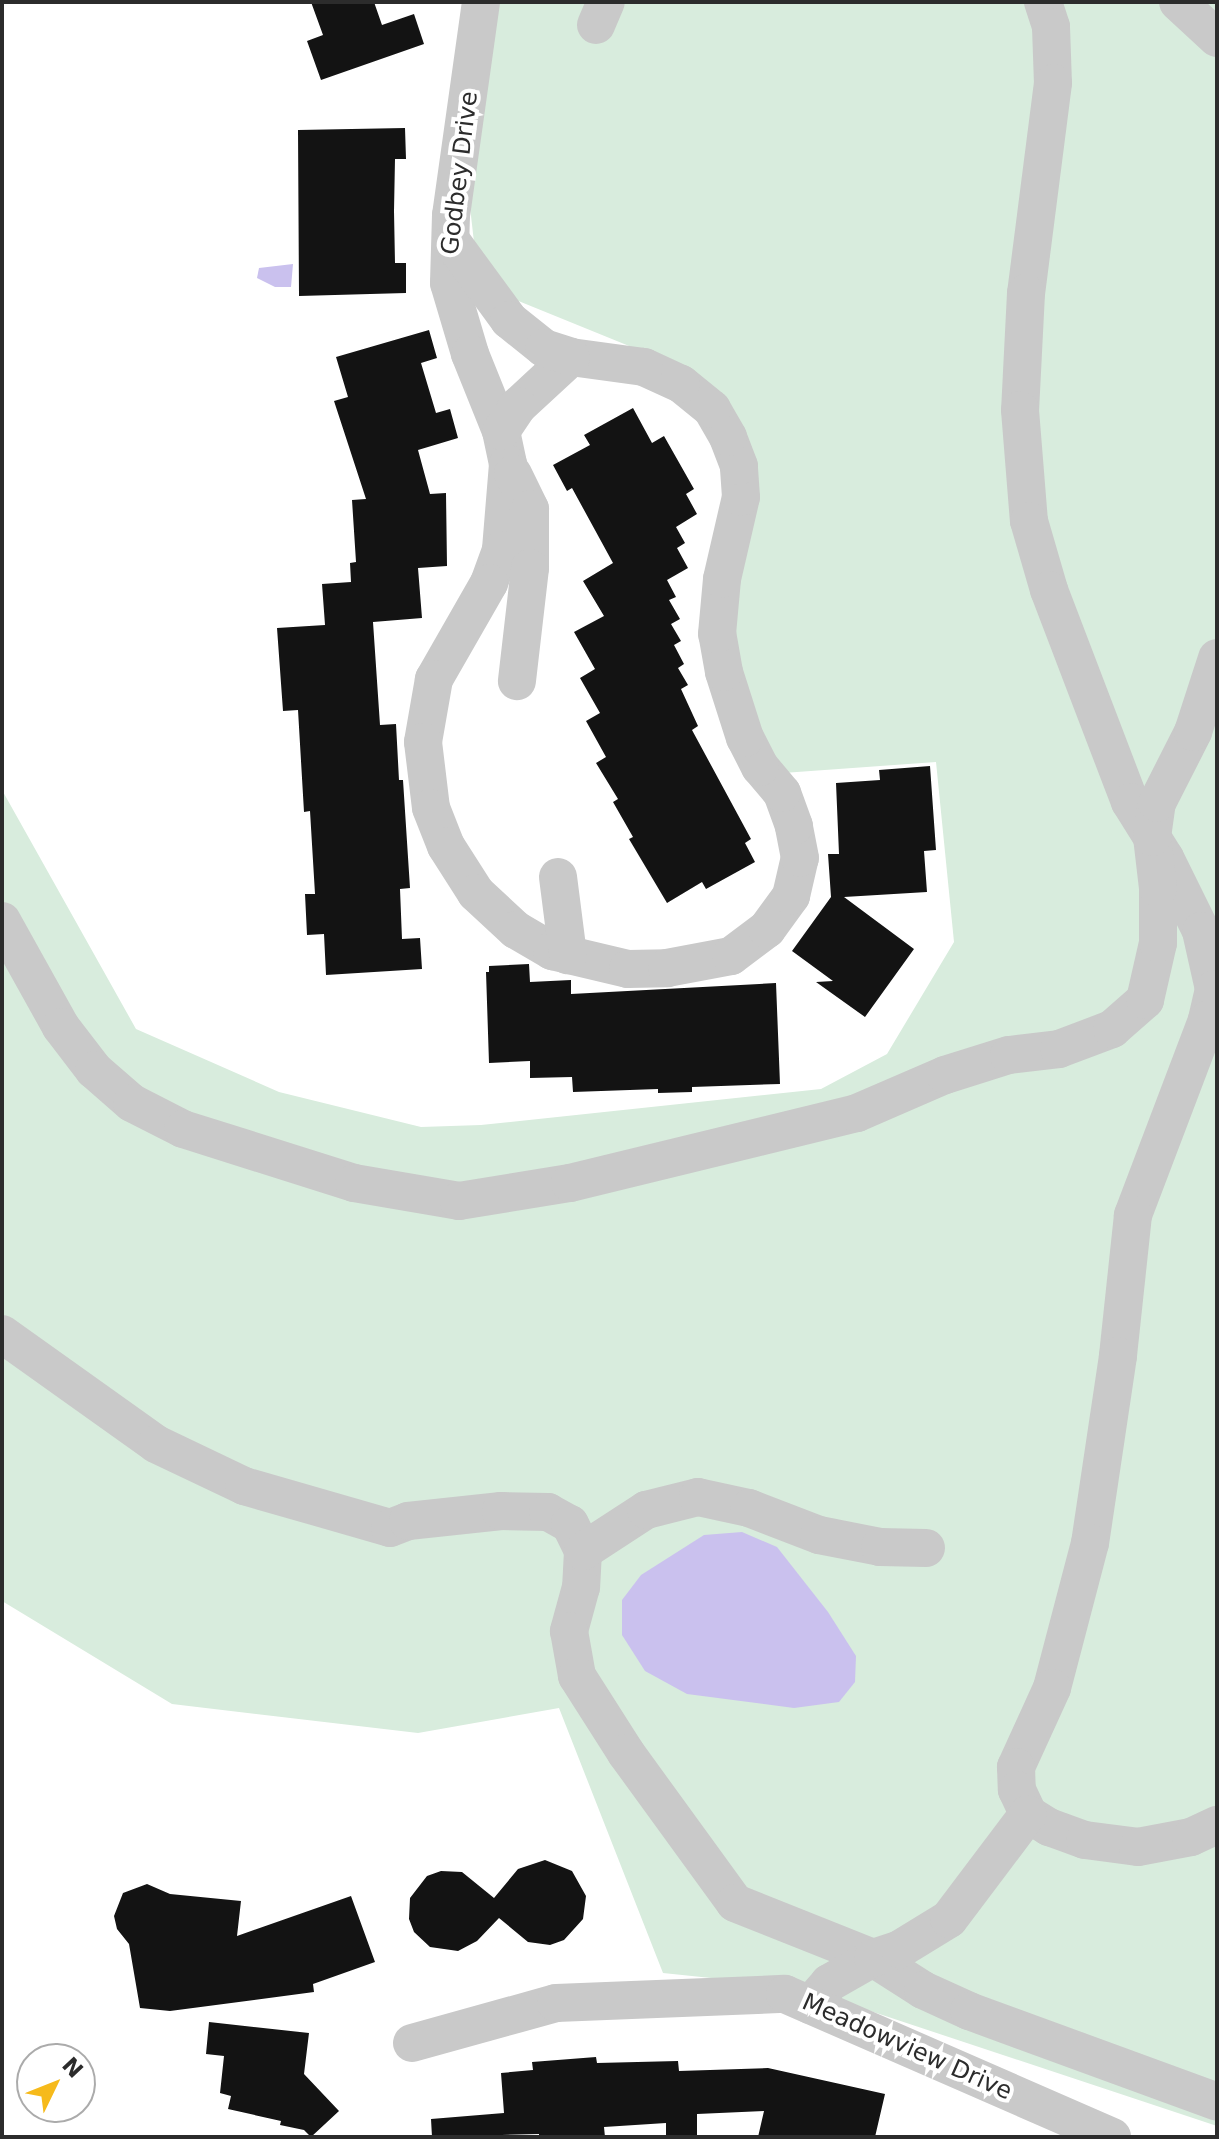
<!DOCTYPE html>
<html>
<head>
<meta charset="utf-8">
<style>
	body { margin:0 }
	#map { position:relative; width:1219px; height:2139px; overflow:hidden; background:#fff; font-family:"DejaVu Sans",sans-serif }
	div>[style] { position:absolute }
	.green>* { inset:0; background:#d8ecdd }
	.water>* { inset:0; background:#cac1ee }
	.building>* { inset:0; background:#131313 }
	.minor>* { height:38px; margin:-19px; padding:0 19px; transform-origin:19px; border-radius:19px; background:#c9c9c9 }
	span { translate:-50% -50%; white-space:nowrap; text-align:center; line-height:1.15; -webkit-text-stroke:8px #fff; paint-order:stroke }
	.street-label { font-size:24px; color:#2c2c2c }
	.frame { position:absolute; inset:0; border:4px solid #2c2c2c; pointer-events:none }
	.north { position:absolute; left:16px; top:2043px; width:80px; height:80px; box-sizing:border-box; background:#fff; border:2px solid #ababab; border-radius:50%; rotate:47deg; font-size:22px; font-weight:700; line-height:32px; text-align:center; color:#2c2c2c }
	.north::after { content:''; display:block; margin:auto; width:28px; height:36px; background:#f6ba1b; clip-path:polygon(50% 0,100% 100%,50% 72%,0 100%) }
</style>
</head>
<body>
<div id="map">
	<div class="green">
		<div style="clip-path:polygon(494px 2px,1217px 2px,1217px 2126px,798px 1987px,663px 1973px,559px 1708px,418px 1733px,172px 1704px,2px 1601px,2px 790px,136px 1029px,279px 1092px,421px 1127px,481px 1125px,821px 1089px,887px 1054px,954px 942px,936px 762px,783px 773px,750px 718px,732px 614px,754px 499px,698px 374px,499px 293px,475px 251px,470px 207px)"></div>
	</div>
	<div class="water">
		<div style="clip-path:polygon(293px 264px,291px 287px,275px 287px,257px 278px,259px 268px)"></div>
		<div style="clip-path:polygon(742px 1532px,777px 1547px,828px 1612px,856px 1656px,855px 1682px,839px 1702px,794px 1708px,687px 1694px,645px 1671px,622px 1635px,622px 1600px,641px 1575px,704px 1535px)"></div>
	</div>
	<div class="building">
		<div style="clip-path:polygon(311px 2px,374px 2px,382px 25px,414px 14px,424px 44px,321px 80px,307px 41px,323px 35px)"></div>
		<div style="clip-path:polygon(405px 128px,406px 159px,395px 159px,394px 211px,395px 263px,406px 263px,406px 293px,299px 296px,298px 130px)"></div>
		<div style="clip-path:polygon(429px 330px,437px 358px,421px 363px,436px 413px,450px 409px,458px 438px,418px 450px,430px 494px,446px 493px,447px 566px,418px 568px,422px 618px,373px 622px,380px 725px,396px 724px,399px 780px,403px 780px,410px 888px,400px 889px,402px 939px,420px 938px,422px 969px,326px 975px,324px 934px,307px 935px,305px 894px,315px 894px,310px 811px,304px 812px,298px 710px,283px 711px,277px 628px,325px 625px,322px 584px,351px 582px,350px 563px,356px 562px,352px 500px,366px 499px,334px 401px,348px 397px,336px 357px)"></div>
		<div style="clip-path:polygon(633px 408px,652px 443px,664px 436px,694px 489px,686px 494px,697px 514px,676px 527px,685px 543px,677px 548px,688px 568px,667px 580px,676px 597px,669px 600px,680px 619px,671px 624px,681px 641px,674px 645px,684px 664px,678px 668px,688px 685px,681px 689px,698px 726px,692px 730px,751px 839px,745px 843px,755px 862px,706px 889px,702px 882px,667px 903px,629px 839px,633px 837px,613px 802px,618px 799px,596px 763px,606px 757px,586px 721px,600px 713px,580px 678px,595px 669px,574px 632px,604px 616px,583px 581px,613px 563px,572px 488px,567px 491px,553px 465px,590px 445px,584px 435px)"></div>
		<div style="clip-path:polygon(930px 766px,936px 850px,924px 851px,927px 892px,844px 897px,914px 949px,865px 1017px,816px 982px,833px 981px,792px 951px,831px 897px,828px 854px,839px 854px,836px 783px,880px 780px,879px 770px)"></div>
		<div style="clip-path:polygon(529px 964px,530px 982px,571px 980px,571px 994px,776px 983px,780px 1084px,692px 1087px,692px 1092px,658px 1093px,658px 1089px,573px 1092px,572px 1077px,530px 1078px,530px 1061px,489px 1063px,486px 972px,489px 972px,489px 966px)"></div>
		<div style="clip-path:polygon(545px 1860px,572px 1871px,586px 1896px,583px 1919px,564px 1940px,550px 1945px,528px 1942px,499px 1918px,477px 1941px,458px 1951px,430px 1947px,414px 1932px,409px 1919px,410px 1898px,427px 1876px,441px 1871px,462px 1872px,494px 1898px,518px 1869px)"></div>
		<div style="clip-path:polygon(147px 1884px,170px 1894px,241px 1901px,237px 1936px,351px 1896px,375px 1962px,313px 1984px,314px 1992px,170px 2011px,140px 2008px,129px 1944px,117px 1929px,114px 1916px,123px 1893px)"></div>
		<div style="clip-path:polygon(209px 2022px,309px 2033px,304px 2074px,339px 2111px,311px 2137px,304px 2130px,280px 2125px,281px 2121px,228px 2109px,231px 2096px,220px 2093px,224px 2056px,206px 2054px)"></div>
		<div style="clip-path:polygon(596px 2057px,597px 2063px,678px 2061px,679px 2071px,768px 2068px,885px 2094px,875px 2137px,758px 2137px,764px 2111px,697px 2114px,697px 2137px,666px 2137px,666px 2123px,604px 2127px,605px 2137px,539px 2137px,539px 2134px,432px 2137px,431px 2119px,504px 2113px,501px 2073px,533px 2070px,532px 2062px)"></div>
	</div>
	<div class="minor">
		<div style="left:481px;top:2px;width:215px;rotate:98deg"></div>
		<div style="left:451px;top:215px;width:68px;rotate:91.7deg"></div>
		<div style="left:449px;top:283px;width:74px;rotate:73.5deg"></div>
		<div style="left:470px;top:354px;width:83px;rotate:68.1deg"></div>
		<div style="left:501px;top:431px;width:34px;rotate:78deg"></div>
		<div style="left:508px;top:464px;width:86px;rotate:94.7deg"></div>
		<div style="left:501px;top:550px;width:35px;rotate:110deg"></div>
		<div style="left:489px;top:583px;width:111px;rotate:119.8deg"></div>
		<div style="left:434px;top:679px;width:64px;rotate:99.9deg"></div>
		<div style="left:423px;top:742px;width:66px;rotate:83.1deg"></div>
		<div style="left:431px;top:808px;width:41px;rotate:68.5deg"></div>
		<div style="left:446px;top:846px;width:56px;rotate:57.4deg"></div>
		<div style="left:476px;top:893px;width:54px;rotate:42.8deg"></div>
		<div style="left:516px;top:930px;width:42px;rotate:30.3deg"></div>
		<div style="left:552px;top:951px;width:78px;rotate:13.3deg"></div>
		<div style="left:628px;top:969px;width:39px;rotate:-1deg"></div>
		<div style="left:667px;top:968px;width:65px;rotate:-10.6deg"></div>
		<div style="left:731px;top:956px;width:45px;rotate:-36.9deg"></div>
		<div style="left:767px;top:929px;width:41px;rotate:-54deg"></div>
		<div style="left:791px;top:896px;width:39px;rotate:-77deg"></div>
		<div style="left:800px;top:858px;width:33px;rotate:-101deg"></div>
		<div style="left:794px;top:826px;width:35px;rotate:-110deg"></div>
		<div style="left:782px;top:793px;width:34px;rotate:-130deg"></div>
		<div style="left:760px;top:767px;width:33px;rotate:-117deg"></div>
		<div style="left:745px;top:738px;width:69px;rotate:-107.7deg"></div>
		<div style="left:724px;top:672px;width:39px;rotate:-100deg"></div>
		<div style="left:717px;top:634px;width:55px;rotate:-84.8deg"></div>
		<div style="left:722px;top:579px;width:84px;rotate:-77deg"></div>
		<div style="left:741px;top:497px;width:31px;rotate:-94deg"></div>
		<div style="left:739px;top:466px;width:31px;rotate:-111deg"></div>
		<div style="left:728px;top:437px;width:32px;rotate:-120deg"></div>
		<div style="left:712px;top:409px;width:40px;rotate:-141deg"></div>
		<div style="left:681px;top:384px;width:41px;rotate:-155.3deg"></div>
		<div style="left:644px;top:367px;width:74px;rotate:-172.2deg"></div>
		<div style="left:571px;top:357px;width:72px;rotate:137.2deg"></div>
		<div style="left:518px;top:406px;width:30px;rotate:124deg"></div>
		<div style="left:1043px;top:2px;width:26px;rotate:72deg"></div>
		<div style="left:1051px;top:27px;width:56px;rotate:88deg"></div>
		<div style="left:1053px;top:83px;width:212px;rotate:97.3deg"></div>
		<div style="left:1026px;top:293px;width:117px;rotate:92.9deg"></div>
		<div style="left:1020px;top:410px;width:111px;rotate:85.4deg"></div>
		<div style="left:1029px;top:521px;width:72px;rotate:73.8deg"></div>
		<div style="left:1049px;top:590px;width:227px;rotate:69.1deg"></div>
		<div style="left:1130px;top:802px;width:66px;rotate:58deg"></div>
		<div style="left:1165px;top:858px;width:81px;rotate:63.7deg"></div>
		<div style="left:1201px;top:931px;width:59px;rotate:77.4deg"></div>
		<div style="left:1214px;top:989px;width:32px;rotate:103deg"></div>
		<div style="left:1207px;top:1020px;width:209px;rotate:110.8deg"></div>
		<div style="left:1133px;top:1215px;width:142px;rotate:96.1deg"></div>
		<div style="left:1118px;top:1356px;width:189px;rotate:98.5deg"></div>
		<div style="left:1090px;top:1543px;width:150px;rotate:104.7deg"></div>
		<div style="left:1052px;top:1688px;width:87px;rotate:114.5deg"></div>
		<div style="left:1016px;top:1767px;width:23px;rotate:88deg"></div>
		<div style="left:1017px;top:1790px;width:26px;rotate:65deg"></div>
		<div style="left:1028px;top:1814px;width:25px;rotate:32deg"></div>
		<div style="left:1049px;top:1827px;width:38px;rotate:20deg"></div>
		<div style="left:1085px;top:1840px;width:53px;rotate:7.5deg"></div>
		<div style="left:1138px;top:1847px;width:54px;rotate:-10.7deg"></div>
		<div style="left:1191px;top:1837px;width:29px;rotate:-25deg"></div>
		<div style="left:1178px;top:2px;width:53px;rotate:42.7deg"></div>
		<div style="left:596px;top:25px;width:25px;rotate:-67deg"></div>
		<div style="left:452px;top:242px;width:97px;rotate:53.8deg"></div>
		<div style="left:509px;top:320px;width:45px;rotate:38.7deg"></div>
		<div style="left:544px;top:348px;width:28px;rotate:18deg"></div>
		<div style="left:513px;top:474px;width:39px;rotate:64deg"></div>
		<div style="left:530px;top:509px;width:59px;rotate:90deg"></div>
		<div style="left:530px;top:568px;width:114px;rotate:96.6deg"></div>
		<div style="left:558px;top:877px;width:79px;rotate:82.7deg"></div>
		<div style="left:2px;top:921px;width:121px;rotate:60.9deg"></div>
		<div style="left:61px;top:1027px;width:54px;rotate:52.5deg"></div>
		<div style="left:94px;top:1070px;width:50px;rotate:41deg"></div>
		<div style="left:132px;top:1103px;width:57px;rotate:27deg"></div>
		<div style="left:183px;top:1129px;width:179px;rotate:17.5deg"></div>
		<div style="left:354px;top:1183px;width:107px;rotate:9.7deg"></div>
		<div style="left:459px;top:1201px;width:112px;rotate:-9.2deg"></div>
		<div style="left:570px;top:1183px;width:295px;rotate:-13.7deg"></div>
		<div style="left:857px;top:1113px;width:96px;rotate:-23.4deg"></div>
		<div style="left:945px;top:1075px;width:67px;rotate:-17.4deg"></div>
		<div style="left:1009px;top:1055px;width:50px;rotate:-6.8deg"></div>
		<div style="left:1059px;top:1049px;width:57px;rotate:-20.7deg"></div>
		<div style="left:1112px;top:1029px;width:44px;rotate:-41.3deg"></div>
		<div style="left:1145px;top:1000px;width:58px;rotate:-77.2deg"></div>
		<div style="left:1158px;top:943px;width:55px;rotate:-90deg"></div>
		<div style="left:1158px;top:888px;width:51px;rotate:-96.7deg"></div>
		<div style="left:1152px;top:837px;width:34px;rotate:-82deg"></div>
		<div style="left:1157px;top:803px;width:80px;rotate:-63.1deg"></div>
		<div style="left:1193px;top:732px;width:78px;rotate:-72deg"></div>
		<div style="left:2px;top:1334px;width:189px;rotate:35.5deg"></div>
		<div style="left:156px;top:1444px;width:98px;rotate:25.5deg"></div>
		<div style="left:244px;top:1486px;width:152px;rotate:16deg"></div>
		<div style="left:390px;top:1528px;width:19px;rotate:-21deg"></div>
		<div style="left:408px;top:1521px;width:94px;rotate:-6.1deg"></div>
		<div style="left:501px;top:1511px;width:47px;rotate:1.2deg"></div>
		<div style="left:548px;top:1512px;width:25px;rotate:29deg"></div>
		<div style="left:570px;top:1524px;width:30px;rotate:64deg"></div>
		<div style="left:583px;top:1551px;width:36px;rotate:93deg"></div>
		<div style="left:581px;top:1587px;width:46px;rotate:105.3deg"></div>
		<div style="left:569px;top:1631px;width:46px;rotate:79.9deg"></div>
		<div style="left:577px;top:1676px;width:91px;rotate:57.5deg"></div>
		<div style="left:626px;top:1753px;width:185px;rotate:54deg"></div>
		<div style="left:735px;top:1903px;width:149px;rotate:21.7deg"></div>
		<div style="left:873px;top:1958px;width:59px;rotate:32.6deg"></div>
		<div style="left:923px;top:1990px;width:51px;rotate:24.5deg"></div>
		<div style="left:969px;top:2011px;width:264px;rotate:20.1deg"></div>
		<div style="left:583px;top:1551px;width:75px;rotate:-33.1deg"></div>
		<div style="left:646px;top:1510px;width:54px;rotate:-14deg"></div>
		<div style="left:698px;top:1497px;width:52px;rotate:12.2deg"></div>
		<div style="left:749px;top:1508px;width:75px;rotate:21.1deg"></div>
		<div style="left:819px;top:1535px;width:62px;rotate:11.1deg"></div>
		<div style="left:880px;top:1547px;width:46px;rotate:1.2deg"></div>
		<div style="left:810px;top:2005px;width:29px;rotate:-49deg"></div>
		<div style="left:829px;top:1983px;width:51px;rotate:-29.6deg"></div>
		<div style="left:873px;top:1958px;width:28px;rotate:-18deg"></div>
		<div style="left:900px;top:1949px;width:57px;rotate:-31.5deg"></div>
		<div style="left:949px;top:1919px;width:131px;rotate:-53deg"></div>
		<div style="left:412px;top:2043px;width:149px;rotate:-15.5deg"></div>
		<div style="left:556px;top:2003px;width:229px;rotate:-2.3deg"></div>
		<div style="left:785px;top:1994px;width:357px;rotate:23.6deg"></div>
	</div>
	<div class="street-label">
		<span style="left:460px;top:173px;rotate:-83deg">Godbey Drive</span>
		<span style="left:907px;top:2047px;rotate:24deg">Meadowview Drive</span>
	</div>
	<div class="frame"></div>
	<div class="north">N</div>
</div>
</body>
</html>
